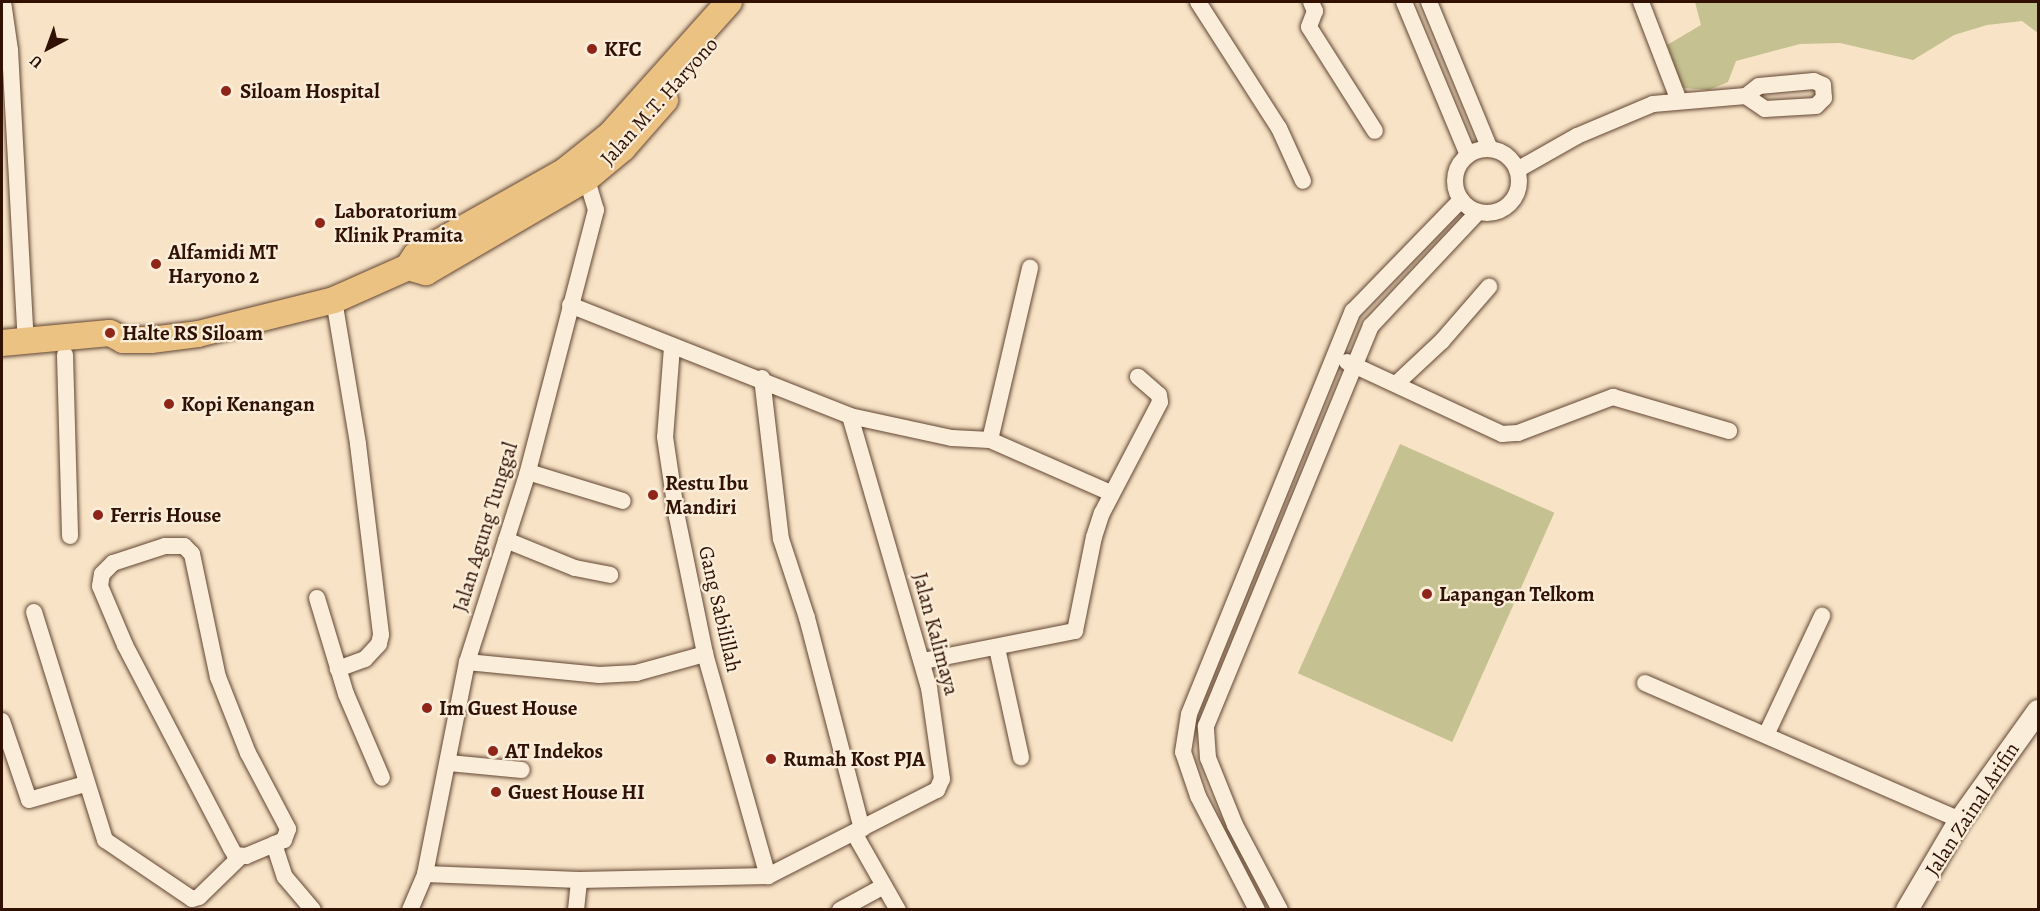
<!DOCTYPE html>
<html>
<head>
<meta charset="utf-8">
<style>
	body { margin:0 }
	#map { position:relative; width:2040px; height:911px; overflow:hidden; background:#f8e3c6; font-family:Alegreya,serif }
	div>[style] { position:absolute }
	.green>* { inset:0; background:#c5c190; transform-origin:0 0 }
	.roads { filter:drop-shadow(0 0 2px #624633) drop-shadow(0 0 2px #624633) }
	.street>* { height:16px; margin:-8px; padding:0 8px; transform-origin:8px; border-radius:8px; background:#faedda }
	.street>.ring { margin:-8px; padding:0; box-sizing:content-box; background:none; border:16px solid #faedda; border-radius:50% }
	.secondary>* { height:22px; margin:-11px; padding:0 11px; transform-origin:11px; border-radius:11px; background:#faedda }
	.primary>* { height:26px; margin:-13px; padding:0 13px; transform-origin:13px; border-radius:13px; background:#ecc283 }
	.dots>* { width:16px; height:16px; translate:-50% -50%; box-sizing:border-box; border:3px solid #faedda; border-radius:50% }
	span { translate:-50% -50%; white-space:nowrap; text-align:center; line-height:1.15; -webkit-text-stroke:4.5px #faedda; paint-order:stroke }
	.poi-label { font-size:21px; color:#301102; font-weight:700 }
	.left { translate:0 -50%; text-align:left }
	.street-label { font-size:21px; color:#301102 }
	.frame { position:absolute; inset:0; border:3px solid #301102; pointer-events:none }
	.north { position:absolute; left:18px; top:18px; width:60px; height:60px; -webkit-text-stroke:4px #faedda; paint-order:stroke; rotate:221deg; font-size:16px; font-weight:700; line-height:24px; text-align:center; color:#301102 }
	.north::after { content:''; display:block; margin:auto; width:21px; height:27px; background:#301102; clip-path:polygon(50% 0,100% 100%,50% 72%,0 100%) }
</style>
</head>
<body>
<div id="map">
	<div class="green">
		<div style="clip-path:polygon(1695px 2px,2038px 2px,2038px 33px,2022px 21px,1987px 25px,1954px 35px,1913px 60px,1840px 43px,1800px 44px,1736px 61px,1728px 82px,1709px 90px,1682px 88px,1667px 45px,1701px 25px)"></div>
		<div style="left:1400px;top:444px;width:169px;height:251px;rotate:24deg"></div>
	</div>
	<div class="roads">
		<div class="street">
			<div style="left:3px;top:2px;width:49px;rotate:81.7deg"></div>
			<div style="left:10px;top:50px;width:291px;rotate:86.9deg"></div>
			<div style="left:1198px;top:2px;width:150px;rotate:57.3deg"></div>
			<div style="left:1279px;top:128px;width:58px;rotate:65.6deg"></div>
			<div style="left:1311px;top:2px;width:10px;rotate:66deg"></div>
			<div style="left:1315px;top:11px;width:17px;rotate:111deg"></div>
			<div style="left:1309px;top:27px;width:123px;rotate:57.6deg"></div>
			<div style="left:1404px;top:2px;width:166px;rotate:67.3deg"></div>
			<div style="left:1429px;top:2px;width:159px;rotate:67.5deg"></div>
			<div style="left:1641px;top:2px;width:106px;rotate:69deg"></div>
			<div style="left:1814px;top:81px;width:10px;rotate:24deg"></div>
			<div style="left:1823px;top:85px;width:13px;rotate:86deg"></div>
			<div style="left:1824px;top:98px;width:11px;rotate:135deg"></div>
			<div style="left:1816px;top:106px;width:51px;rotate:176.6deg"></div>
			<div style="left:1765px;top:109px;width:23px;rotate:-146deg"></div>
			<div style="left:1746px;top:96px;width:16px;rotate:-38deg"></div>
			<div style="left:1759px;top:86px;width:55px;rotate:-5.2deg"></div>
			<div class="ring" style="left:1455px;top:149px;width:48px;height:48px"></div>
			<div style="left:1517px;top:170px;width:69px;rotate:-29.5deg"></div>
			<div style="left:1577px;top:136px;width:82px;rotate:-22.8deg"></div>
			<div style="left:1653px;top:104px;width:93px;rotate:-4.9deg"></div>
			<div style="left:334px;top:300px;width:146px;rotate:80.5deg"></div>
			<div style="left:358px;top:444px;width:192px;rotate:83.1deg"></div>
			<div style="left:381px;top:635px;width:9px;rotate:103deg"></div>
			<div style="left:379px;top:644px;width:21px;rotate:133deg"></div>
			<div style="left:365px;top:659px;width:29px;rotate:160deg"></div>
			<div style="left:570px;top:305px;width:301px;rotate:21.6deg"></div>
			<div style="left:850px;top:416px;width:104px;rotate:12.2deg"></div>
			<div style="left:952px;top:438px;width:38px;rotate:3deg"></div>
			<div style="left:990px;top:440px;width:132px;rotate:23.7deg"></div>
			<div style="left:672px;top:347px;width:90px;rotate:94.4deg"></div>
			<div style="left:665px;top:437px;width:81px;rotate:81.5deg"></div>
			<div style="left:677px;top:517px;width:140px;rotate:78.4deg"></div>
			<div style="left:705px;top:654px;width:231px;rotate:74.2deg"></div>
			<div style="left:65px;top:355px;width:181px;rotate:88.4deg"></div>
			<div style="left:1347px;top:362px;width:171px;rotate:24.9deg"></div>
			<div style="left:1502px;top:434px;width:16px;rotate:-4deg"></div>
			<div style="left:1518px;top:433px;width:102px;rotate:-20.8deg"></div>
			<div style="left:1613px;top:397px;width:121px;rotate:16.3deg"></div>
			<div style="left:762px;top:378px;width:162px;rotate:83.3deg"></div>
			<div style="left:781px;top:539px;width:83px;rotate:71.8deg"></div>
			<div style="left:807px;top:618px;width:218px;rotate:75.4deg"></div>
			<div style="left:1397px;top:383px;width:62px;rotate:-43deg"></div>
			<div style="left:1442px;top:341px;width:72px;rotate:-49deg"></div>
			<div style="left:990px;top:440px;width:177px;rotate:-76.9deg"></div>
			<div style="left:528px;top:472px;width:99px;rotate:17deg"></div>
			<div style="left:506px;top:540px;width:74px;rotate:22.1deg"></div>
			<div style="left:575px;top:568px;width:36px;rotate:11deg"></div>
			<div style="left:165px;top:546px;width:19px"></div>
			<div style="left:184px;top:546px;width:11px;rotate:45deg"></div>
			<div style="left:192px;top:554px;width:126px;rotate:78.1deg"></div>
			<div style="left:218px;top:677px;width:82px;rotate:68.5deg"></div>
			<div style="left:248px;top:753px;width:86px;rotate:62.2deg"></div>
			<div style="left:288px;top:829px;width:12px;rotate:110deg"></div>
			<div style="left:284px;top:840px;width:41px;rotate:157.2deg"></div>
			<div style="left:246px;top:856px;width:11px;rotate:-175deg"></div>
			<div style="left:235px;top:855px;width:8px;rotate:-120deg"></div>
			<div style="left:231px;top:848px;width:229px;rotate:-117.6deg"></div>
			<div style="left:125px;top:645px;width:64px;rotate:-113deg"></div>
			<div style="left:100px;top:586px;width:12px;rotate:-81deg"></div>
			<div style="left:102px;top:574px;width:16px;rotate:-45deg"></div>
			<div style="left:113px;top:563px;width:55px;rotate:-18.1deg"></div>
			<div style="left:317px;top:598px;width:100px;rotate:73.2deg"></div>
			<div style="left:346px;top:694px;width:91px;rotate:66.8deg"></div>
			<div style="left:34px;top:612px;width:239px;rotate:72.7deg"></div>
			<div style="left:105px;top:840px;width:105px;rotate:34.1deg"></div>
			<div style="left:192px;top:899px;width:7px;rotate:-16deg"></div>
			<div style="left:199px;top:897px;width:57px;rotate:-44.3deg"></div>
			<div style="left:997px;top:648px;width:112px;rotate:77.6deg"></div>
			<div style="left:923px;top:661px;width:155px;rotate:-11.2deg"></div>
			<div style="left:1075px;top:631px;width:96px;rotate:-78.6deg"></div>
			<div style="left:1094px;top:537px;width:25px;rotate:-72deg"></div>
			<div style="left:1102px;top:513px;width:125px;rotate:-62.4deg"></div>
			<div style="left:1160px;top:402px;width:7px;rotate:-98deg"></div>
			<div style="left:1159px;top:395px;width:28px;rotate:-139deg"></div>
			<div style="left:467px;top:662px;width:133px;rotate:5.6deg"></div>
			<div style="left:599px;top:675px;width:37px;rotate:-3deg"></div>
			<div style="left:636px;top:673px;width:72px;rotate:-15.4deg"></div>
			<div style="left:1645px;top:683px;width:344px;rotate:23.5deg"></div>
			<div style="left:2px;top:721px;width:83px;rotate:71.1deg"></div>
			<div style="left:29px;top:800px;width:58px;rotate:-15.9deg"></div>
			<div style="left:1766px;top:735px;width:132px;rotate:-64.8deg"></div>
			<div style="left:449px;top:763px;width:73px;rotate:5.5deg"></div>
			<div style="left:854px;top:833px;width:89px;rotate:60.3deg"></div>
			<div style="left:274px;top:844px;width:35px;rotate:72deg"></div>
			<div style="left:285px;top:877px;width:43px;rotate:49.7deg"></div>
			<div style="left:425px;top:874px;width:154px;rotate:2.2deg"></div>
			<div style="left:579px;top:880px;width:189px;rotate:-1.2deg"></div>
			<div style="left:768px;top:876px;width:190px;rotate:-27deg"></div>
			<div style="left:937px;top:790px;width:12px;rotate:-66deg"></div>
			<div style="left:942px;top:779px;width:92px;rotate:-98.1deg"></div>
			<div style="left:929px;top:688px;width:283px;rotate:-106.2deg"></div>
			<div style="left:410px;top:910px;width:39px;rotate:-67deg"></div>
			<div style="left:425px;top:874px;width:216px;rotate:-78.8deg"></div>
			<div style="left:467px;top:662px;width:196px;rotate:-72.2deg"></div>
			<div style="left:527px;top:475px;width:274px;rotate:-75.4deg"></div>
			<div style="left:596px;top:210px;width:42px;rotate:-106.7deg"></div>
			<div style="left:576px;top:910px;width:30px;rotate:-84deg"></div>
			<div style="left:840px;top:910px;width:48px;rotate:-28.7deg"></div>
			<div style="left:1257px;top:910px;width:128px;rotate:-117.4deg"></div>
			<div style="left:1198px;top:796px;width:46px;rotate:-108.8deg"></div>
			<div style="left:1183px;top:752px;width:38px;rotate:-81deg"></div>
			<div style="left:1189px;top:714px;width:435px;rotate:-67.9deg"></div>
			<div style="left:1353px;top:311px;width:155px;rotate:-45.8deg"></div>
			<div style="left:1280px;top:910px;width:96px;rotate:-117.9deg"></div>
			<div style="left:1235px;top:825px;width:72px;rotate:-111.9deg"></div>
			<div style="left:1208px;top:758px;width:32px;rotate:-94deg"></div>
			<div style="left:1206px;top:726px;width:433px;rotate:-67.6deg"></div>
			<div style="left:1371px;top:326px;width:156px;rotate:-46.8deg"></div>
		</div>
		<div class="secondary">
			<div style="left:1907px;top:910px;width:104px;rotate:-59.5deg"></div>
			<div style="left:1960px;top:820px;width:134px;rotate:-54.4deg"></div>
		</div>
		<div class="primary">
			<div style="left:408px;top:267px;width:19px;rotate:16deg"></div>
			<div style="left:426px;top:272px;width:186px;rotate:-30.3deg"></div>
			<div style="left:587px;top:178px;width:47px;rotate:-39.8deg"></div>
			<div style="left:623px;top:148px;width:64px;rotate:-48.8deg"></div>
			<div style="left:2px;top:343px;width:108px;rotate:-5.3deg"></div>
			<div style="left:110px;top:333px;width:15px;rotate:28deg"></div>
			<div style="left:123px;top:340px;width:28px"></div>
			<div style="left:151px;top:340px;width:47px;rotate:-7.3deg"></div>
			<div style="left:198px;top:334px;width:140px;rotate:-14deg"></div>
			<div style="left:334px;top:300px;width:81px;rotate:-24deg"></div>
			<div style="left:408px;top:267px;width:14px;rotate:-56deg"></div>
			<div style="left:416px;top:255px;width:171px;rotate:-29.4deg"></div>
			<div style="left:565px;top:171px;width:59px;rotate:-38.8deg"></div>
			<div style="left:611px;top:134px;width:177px;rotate:-48.2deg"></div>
		</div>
	</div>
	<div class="dots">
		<div style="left:592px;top:49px;background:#8f2418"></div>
		<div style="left:226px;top:91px;background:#8f2418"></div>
		<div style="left:320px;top:223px;background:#8f2418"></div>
		<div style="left:156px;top:264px;background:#8f2418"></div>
		<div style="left:110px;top:333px;background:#8f2418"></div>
		<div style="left:169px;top:404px;background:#8f2418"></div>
		<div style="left:653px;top:495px;background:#8f2418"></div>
		<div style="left:98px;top:515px;background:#8f2418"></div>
		<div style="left:1427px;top:594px;background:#8f2418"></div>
		<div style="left:427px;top:708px;background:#8f2418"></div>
		<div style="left:493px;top:751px;background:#8f2418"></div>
		<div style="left:771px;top:759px;background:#8f2418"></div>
		<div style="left:496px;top:792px;background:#8f2418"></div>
	</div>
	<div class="poi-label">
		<span class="left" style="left:604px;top:49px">KFC</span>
		<span class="left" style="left:240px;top:91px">Siloam Hospital</span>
		<span class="left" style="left:334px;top:223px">Laboratorium<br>Klinik Pramita</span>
		<span class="left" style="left:168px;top:264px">Alfamidi MT<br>Haryono 2</span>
		<span class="left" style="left:122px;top:333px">Halte RS Siloam</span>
		<span class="left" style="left:181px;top:404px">Kopi Kenangan</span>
		<span class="left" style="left:665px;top:495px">Restu Ibu<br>Mandiri</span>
		<span class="left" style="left:110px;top:515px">Ferris House</span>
		<span class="left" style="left:1439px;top:594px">Lapangan Telkom</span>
		<span class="left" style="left:439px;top:708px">Im Guest House</span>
		<span class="left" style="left:505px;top:751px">AT Indekos</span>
		<span class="left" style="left:783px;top:759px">Rumah Kost PJA</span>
		<span class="left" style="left:508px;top:792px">Guest House HI</span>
	</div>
	<div class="street-label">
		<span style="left:659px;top:101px;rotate:-48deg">Jalan M.T. Haryono</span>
		<span style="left:485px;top:527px;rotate:-73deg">Jalan Agung Tunggal</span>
		<span style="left:720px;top:609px;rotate:77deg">Gang Sabilillah</span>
		<span style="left:936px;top:634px;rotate:75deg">Jalan Kalimaya</span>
		<span style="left:1972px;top:809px;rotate:-57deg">Jalan Zainal Arifin</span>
	</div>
	<div class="frame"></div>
	<div class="north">U</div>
</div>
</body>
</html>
